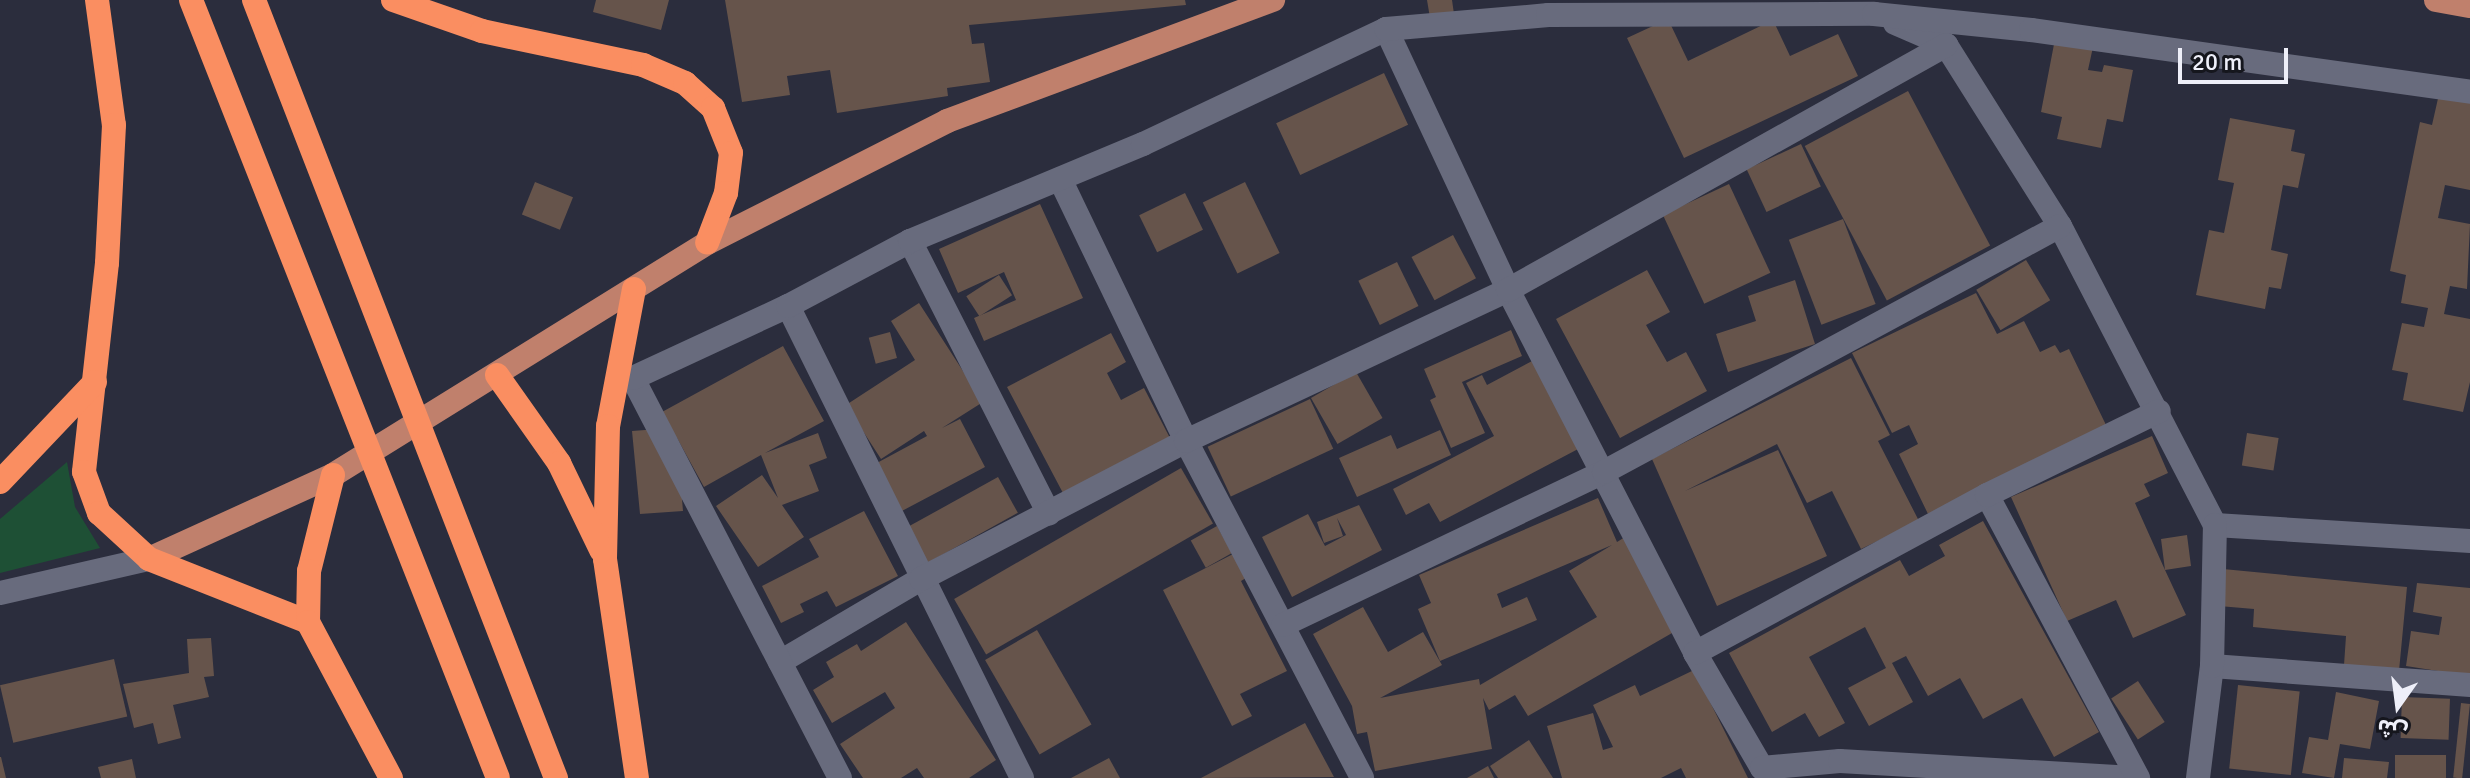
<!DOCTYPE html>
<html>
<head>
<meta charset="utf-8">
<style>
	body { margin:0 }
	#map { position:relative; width:2470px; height:778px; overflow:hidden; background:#2b2d3d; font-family:Signika,"Noto Sans Arabic",sans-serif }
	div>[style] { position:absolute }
	.green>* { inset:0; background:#1e5035 }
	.building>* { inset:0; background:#66544b; transform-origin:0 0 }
	.street>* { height:24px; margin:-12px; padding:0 12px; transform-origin:12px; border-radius:12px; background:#686b7d }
	.primary>* { height:24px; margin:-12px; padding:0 12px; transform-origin:12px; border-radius:12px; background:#c0806c }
	.highway>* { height:24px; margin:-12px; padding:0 12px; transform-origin:12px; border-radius:12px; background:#fa8e61 }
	span { translate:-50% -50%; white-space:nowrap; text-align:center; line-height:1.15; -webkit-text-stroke:6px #15161d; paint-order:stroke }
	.north { position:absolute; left:2358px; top:666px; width:80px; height:80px; -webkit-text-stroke:6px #15161d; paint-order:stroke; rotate:194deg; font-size:22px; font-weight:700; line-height:32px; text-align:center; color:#eeeff9 }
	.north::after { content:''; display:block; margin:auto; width:28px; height:36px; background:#eeeff9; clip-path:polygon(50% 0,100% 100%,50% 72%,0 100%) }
	.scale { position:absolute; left:2178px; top:48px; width:110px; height:36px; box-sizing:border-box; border:4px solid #eeeff9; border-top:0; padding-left:10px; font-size:24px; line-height:28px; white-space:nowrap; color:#eeeff9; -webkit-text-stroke:6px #15161d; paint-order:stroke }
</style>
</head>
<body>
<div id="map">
	<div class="green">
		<div style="clip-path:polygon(67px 462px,75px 507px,100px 548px,0 573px,0 519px)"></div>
	</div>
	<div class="building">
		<div style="clip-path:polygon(596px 0,669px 0,661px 30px,593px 12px)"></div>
		<div style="clip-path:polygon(725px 0,1185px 0,1186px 5px,969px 25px,972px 44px,984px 43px,990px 82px,947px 88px,948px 96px,837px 113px,830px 70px,787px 76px,790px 95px,742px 102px)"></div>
		<div style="clip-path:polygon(1427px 0,1452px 0,1454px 14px,1430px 18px)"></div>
		<div style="clip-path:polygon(1668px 19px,1688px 61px,1773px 20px,1790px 56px,1838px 34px,1858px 76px,1684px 158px,1627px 38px)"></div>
		<div style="clip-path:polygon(2055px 39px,2093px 47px,2088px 70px,2102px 72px,2104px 65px,2133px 70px,2123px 122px,2107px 119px,2101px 148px,2057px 139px,2062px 117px,2041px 112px)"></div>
		<div style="left:1384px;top:73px;width:57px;height:119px;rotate:65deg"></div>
		<div style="left:1908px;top:91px;width:175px;height:117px;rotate:62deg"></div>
		<div style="clip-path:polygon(2439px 94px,2470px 100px,2470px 190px,2445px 185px,2438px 218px,2470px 224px,2467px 289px,2450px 286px,2444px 314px,2470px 319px,2470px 382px,2463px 412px,2403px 400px,2408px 373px,2392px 370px,2402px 323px,2424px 327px,2428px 308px,2401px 303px,2406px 275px,2390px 271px,2420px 122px,2432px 125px)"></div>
		<div style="clip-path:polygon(2230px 118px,2295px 130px,2291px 151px,2305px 154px,2298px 188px,2283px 185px,2271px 250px,2288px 254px,2281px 289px,2269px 287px,2265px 309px,2196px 295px,2209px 230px,2224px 233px,2234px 183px,2218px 180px)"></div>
		<div style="left:1801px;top:144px;width:47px;height:60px;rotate:65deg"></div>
		<div style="left:535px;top:182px;width:41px;height:35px;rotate:22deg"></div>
		<div style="left:1245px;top:182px;width:79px;height:47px;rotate:64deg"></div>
		<div style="left:1729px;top:184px;width:98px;height:73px;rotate:65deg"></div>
		<div style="left:1185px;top:193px;width:41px;height:51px;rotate:64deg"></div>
		<div style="clip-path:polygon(1040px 204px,1083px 298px,984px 341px,974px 318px,1016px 300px,1004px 272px,958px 293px,939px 249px)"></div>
		<div style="left:1843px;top:219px;width:91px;height:58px;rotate:69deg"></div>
		<div style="left:1453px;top:235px;width:49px;height:47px;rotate:62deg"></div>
		<div style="left:2026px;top:260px;width:47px;height:58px;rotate:59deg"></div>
		<div style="left:1397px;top:262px;width:49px;height:43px;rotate:64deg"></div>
		<div style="clip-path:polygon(1647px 270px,1670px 312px,1646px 325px,1667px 362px,1686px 352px,1707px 391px,1620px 438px,1556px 319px)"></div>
		<div style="left:999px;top:275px;width:24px;height:39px;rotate:57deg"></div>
		<div style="clip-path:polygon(1795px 280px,1815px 344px,1728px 372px,1716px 334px,1756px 321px,1748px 296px)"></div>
		<div style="clip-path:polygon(1976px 293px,1997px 334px,2024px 321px,2040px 352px,2055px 345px,2060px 353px,2069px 349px,2107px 427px,1928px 514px,1899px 454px,1918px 444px,1909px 425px,1892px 433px,1852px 353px)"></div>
		<div style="clip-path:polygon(919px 303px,983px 402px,942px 428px,960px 419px,985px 467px,900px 512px,875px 464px,927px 436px,924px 431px,881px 459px,846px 405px,915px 360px,891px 321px)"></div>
		<div style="clip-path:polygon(1511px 330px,1522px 356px,1462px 382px,1485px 433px,1451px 448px,1430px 400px,1436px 397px,1424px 369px)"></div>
		<div style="left:890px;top:332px;width:27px;height:22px;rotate:75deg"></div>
		<div style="clip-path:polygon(1111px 333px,1126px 362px,1107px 373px,1121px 400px,1144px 388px,1171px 440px,1064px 495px,1007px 387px)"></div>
		<div style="clip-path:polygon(783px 346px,824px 421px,765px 453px,818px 433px,827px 458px,809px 465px,819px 491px,782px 505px,804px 537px,758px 567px,716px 506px,762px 475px,778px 498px,761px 455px,704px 487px,677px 438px,683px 511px,640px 514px,632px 431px,671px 428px,662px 412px)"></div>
		<div style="clip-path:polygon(1851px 358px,1890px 435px,1878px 441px,1919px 521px,1861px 549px,1832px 491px,1807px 503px,1777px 444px,1685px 491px,1778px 450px,1827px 556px,1717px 606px,1652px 459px)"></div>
		<div style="clip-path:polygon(1534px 360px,1580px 448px,1440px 522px,1429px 503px,1406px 515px,1393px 489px,1494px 436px,1466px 383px,1482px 375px,1487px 385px)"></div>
		<div style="left:1356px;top:372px;width:53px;height:52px;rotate:60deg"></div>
		<div style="left:1310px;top:399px;width:55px;height:113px;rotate:65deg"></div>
		<div style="clip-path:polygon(1440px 430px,1451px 455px,1357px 497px,1339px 458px,1391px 435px,1397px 449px)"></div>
		<div style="left:2247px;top:433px;width:32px;height:33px;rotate:9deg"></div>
		<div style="clip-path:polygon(2152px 436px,2168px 473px,2144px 484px,2150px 496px,2135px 503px,2165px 570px,2161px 539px,2187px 535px,2191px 566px,2165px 570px,2186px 615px,2133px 638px,2116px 600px,2067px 621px,2011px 497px)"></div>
		<div style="left:1181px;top:468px;width:64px;height:262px;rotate:60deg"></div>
		<div style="left:998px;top:477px;width:41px;height:107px;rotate:61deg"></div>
		<div style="clip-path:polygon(1598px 498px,1617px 542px,1625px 537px,1679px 629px,1528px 716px,1515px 695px,1489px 710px,1483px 698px,1492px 749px,1375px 771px,1367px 732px,1357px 734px,1352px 706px,1313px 634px,1363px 607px,1388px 652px,1423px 632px,1442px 665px,1380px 698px,1479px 679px,1480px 685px,1597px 617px,1569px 571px,1612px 545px,1497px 594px,1502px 608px,1527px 597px,1537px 620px,1440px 661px,1418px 609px,1431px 603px,1419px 575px)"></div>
		<div style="clip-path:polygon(1359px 505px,1382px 550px,1292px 597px,1262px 537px,1308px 514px,1325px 546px,1346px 535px,1337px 518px,1343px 536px,1324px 543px,1317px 522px)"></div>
		<div style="clip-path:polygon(864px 511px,898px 576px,836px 607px,827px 591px,800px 604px,804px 612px,781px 623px,762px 586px,819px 557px,809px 539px)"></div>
		<div style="clip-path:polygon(1983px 521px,2099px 732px,2054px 757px,2022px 698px,1983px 719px,1960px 678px,1928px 696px,1906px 656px,1892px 663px,1913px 702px,1869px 726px,1848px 688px,1886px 668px,1865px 627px,1809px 657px,1845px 723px,1819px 737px,1805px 713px,1772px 732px,1729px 653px,1900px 560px,1909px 576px,1945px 556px,1939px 545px)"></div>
		<div style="left:1217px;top:526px;width:31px;height:30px;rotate:61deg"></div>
		<div style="clip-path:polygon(1233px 554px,1246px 578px,1241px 581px,1287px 671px,1240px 694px,1252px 716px,1232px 726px,1163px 590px)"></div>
		<div style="clip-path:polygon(2223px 569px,2407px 587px,2399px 671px,2344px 665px,2346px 636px,2253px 627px,2254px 609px,2219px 606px)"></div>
		<div style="clip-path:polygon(2417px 583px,2470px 588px,2470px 676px,2406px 666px,2411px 631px,2439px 635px,2442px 617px,2413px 612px)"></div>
		<div style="clip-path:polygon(906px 622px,996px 760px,969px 778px,924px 778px,917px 768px,901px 778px,863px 778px,840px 744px,895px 708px,885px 692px,832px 723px,813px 690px,834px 677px,826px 662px,857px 644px,861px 651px)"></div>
		<div style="left:1037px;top:630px;width:109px;height:60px;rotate:60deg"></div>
		<div style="clip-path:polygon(211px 638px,214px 676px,204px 677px,209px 697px,173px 705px,181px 738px,158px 744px,153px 723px,134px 728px,123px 684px,189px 673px,187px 639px)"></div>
		<div style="left:114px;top:659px;width:59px;height:117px;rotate:77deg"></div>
		<div style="clip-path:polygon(1694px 670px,1748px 778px,1686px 778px,1681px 768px,1661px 778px,1562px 778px,1547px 726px,1593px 713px,1603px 750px,1613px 747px,1593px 705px,1635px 685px,1640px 696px)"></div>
		<div style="left:2138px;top:681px;width:49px;height:32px;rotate:57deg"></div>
		<div style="left:2238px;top:685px;width:62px;height:84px;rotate:6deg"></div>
		<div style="clip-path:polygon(2336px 692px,2379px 701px,2370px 749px,2340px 744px,2334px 778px,2302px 773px,2309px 737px,2328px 740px)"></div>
		<div style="left:2402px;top:697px;width:48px;height:41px;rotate:2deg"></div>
		<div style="left:2461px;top:703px;width:9px;height:75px;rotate:6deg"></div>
		<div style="clip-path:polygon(1305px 723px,1334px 777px,1201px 778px)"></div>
		<div style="clip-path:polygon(1529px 740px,1553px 778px,1498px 778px,1490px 766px)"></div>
		<div style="left:2395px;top:755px;width:51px;height:23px"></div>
		<div style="clip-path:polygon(0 757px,1px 757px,6px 778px,0 778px)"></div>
		<div style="clip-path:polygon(1109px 758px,1120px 778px,1071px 778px)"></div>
		<div style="clip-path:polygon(2344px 758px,2389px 762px,2387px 778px,2342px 778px)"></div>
		<div style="clip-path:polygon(132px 759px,136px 778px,101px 778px,98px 767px)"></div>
		<div style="clip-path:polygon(1488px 766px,1494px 778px,1467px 778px)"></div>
	</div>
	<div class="street">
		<div style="left:1895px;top:23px;width:56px;rotate:23.3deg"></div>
		<div style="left:1946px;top:45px;width:214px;rotate:57.8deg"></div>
		<div style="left:2060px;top:226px;width:337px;rotate:62.6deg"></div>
		<div style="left:2215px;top:525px;width:256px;rotate:3.6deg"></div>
		<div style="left:1386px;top:29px;width:288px;rotate:64.9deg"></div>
		<div style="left:1508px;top:290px;width:408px;rotate:62.7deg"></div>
		<div style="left:1695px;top:653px;width:133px;rotate:59.8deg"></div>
		<div style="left:1762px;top:768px;width:78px;rotate:-5.1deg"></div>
		<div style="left:1840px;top:761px;width:298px;rotate:3.3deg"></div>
		<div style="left:1060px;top:179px;width:291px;rotate:64.3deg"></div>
		<div style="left:1186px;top:441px;width:380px;rotate:62.4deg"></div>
		<div style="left:910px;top:241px;width:306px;rotate:63deg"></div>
		<div style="left:788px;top:306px;width:527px;rotate:63.63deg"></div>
		<div style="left:1987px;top:495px;width:321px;rotate:61.9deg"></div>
		<div style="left:0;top:593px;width:153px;rotate:-12.9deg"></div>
		<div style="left:1283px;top:625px;width:356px;rotate:-25.5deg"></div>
		<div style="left:1604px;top:472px;width:518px;rotate:-28.35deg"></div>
		<div style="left:1695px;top:653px;width:332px;rotate:-28.4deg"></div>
		<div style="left:1987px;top:495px;width:191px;rotate:-26deg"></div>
		<div style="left:780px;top:662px;width:164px;rotate:-30.5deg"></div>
		<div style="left:921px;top:579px;width:299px;rotate:-27.5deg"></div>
		<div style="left:1186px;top:441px;width:356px;rotate:-25.1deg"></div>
		<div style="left:1508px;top:290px;width:502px;rotate:-29.22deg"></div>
		<div style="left:2212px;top:666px;width:259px;rotate:4.2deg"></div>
		<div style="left:840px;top:778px;width:450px;rotate:-117.4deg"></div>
		<div style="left:633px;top:378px;width:171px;rotate:-24.9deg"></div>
		<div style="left:788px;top:306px;width:138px;rotate:-28deg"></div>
		<div style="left:910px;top:241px;width:252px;rotate:-22.6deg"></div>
		<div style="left:1143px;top:144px;width:269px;rotate:-25.3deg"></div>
		<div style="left:1386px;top:29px;width:163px;rotate:-4.9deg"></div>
		<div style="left:1548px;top:15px;width:326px;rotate:-0.2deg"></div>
		<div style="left:1874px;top:14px;width:158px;rotate:5.8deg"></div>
		<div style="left:2031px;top:30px;width:443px;rotate:8deg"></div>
		<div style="left:2198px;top:778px;width:113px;rotate:-82.9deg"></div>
		<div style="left:2212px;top:666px;width:141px;rotate:-88.8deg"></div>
	</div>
	<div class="primary">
		<div style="left:2436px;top:0;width:35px;rotate:10deg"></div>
		<div style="left:149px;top:559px;width:202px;rotate:-24.5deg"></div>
		<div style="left:333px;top:475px;width:440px;rotate:-31.8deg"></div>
		<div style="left:707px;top:243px;width:269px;rotate:-26.9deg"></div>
		<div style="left:947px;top:121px;width:348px;rotate:-20.4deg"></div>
	</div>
	<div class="highway">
		<div style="left:97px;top:0;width:126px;rotate:82.3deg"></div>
		<div style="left:114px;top:125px;width:138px;rotate:92.9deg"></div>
		<div style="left:107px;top:263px;width:210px;rotate:96.3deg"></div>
		<div style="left:84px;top:472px;width:44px;rotate:69.9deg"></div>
		<div style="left:99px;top:513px;width:68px;rotate:42.6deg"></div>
		<div style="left:149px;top:559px;width:171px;rotate:21.6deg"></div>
		<div style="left:191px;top:0;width:836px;rotate:68.47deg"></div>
		<div style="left:254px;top:0;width:835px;rotate:68.79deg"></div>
		<div style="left:393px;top:0;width:94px;rotate:19.2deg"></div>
		<div style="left:482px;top:31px;width:165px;rotate:11.9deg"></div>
		<div style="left:643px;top:65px;width:46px;rotate:23.2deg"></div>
		<div style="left:685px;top:83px;width:38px;rotate:42deg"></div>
		<div style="left:713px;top:108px;width:48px;rotate:68.2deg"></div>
		<div style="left:731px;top:153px;width:40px;rotate:97.1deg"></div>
		<div style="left:726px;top:193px;width:53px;rotate:110.8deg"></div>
		<div style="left:634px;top:289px;width:139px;rotate:100.7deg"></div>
		<div style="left:608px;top:426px;width:133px;rotate:91.3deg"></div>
		<div style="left:605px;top:559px;width:221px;rotate:81.7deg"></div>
		<div style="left:497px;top:375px;width:108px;rotate:54.8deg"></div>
		<div style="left:559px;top:463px;width:97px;rotate:64.2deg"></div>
		<div style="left:333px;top:475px;width:99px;rotate:104deg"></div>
		<div style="left:309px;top:571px;width:51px;rotate:91.1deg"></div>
		<div style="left:308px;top:622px;width:177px;rotate:62deg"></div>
		<div style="left:0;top:482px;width:138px;rotate:-46.5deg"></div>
	</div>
	<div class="north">ش</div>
	<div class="scale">20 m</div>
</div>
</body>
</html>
